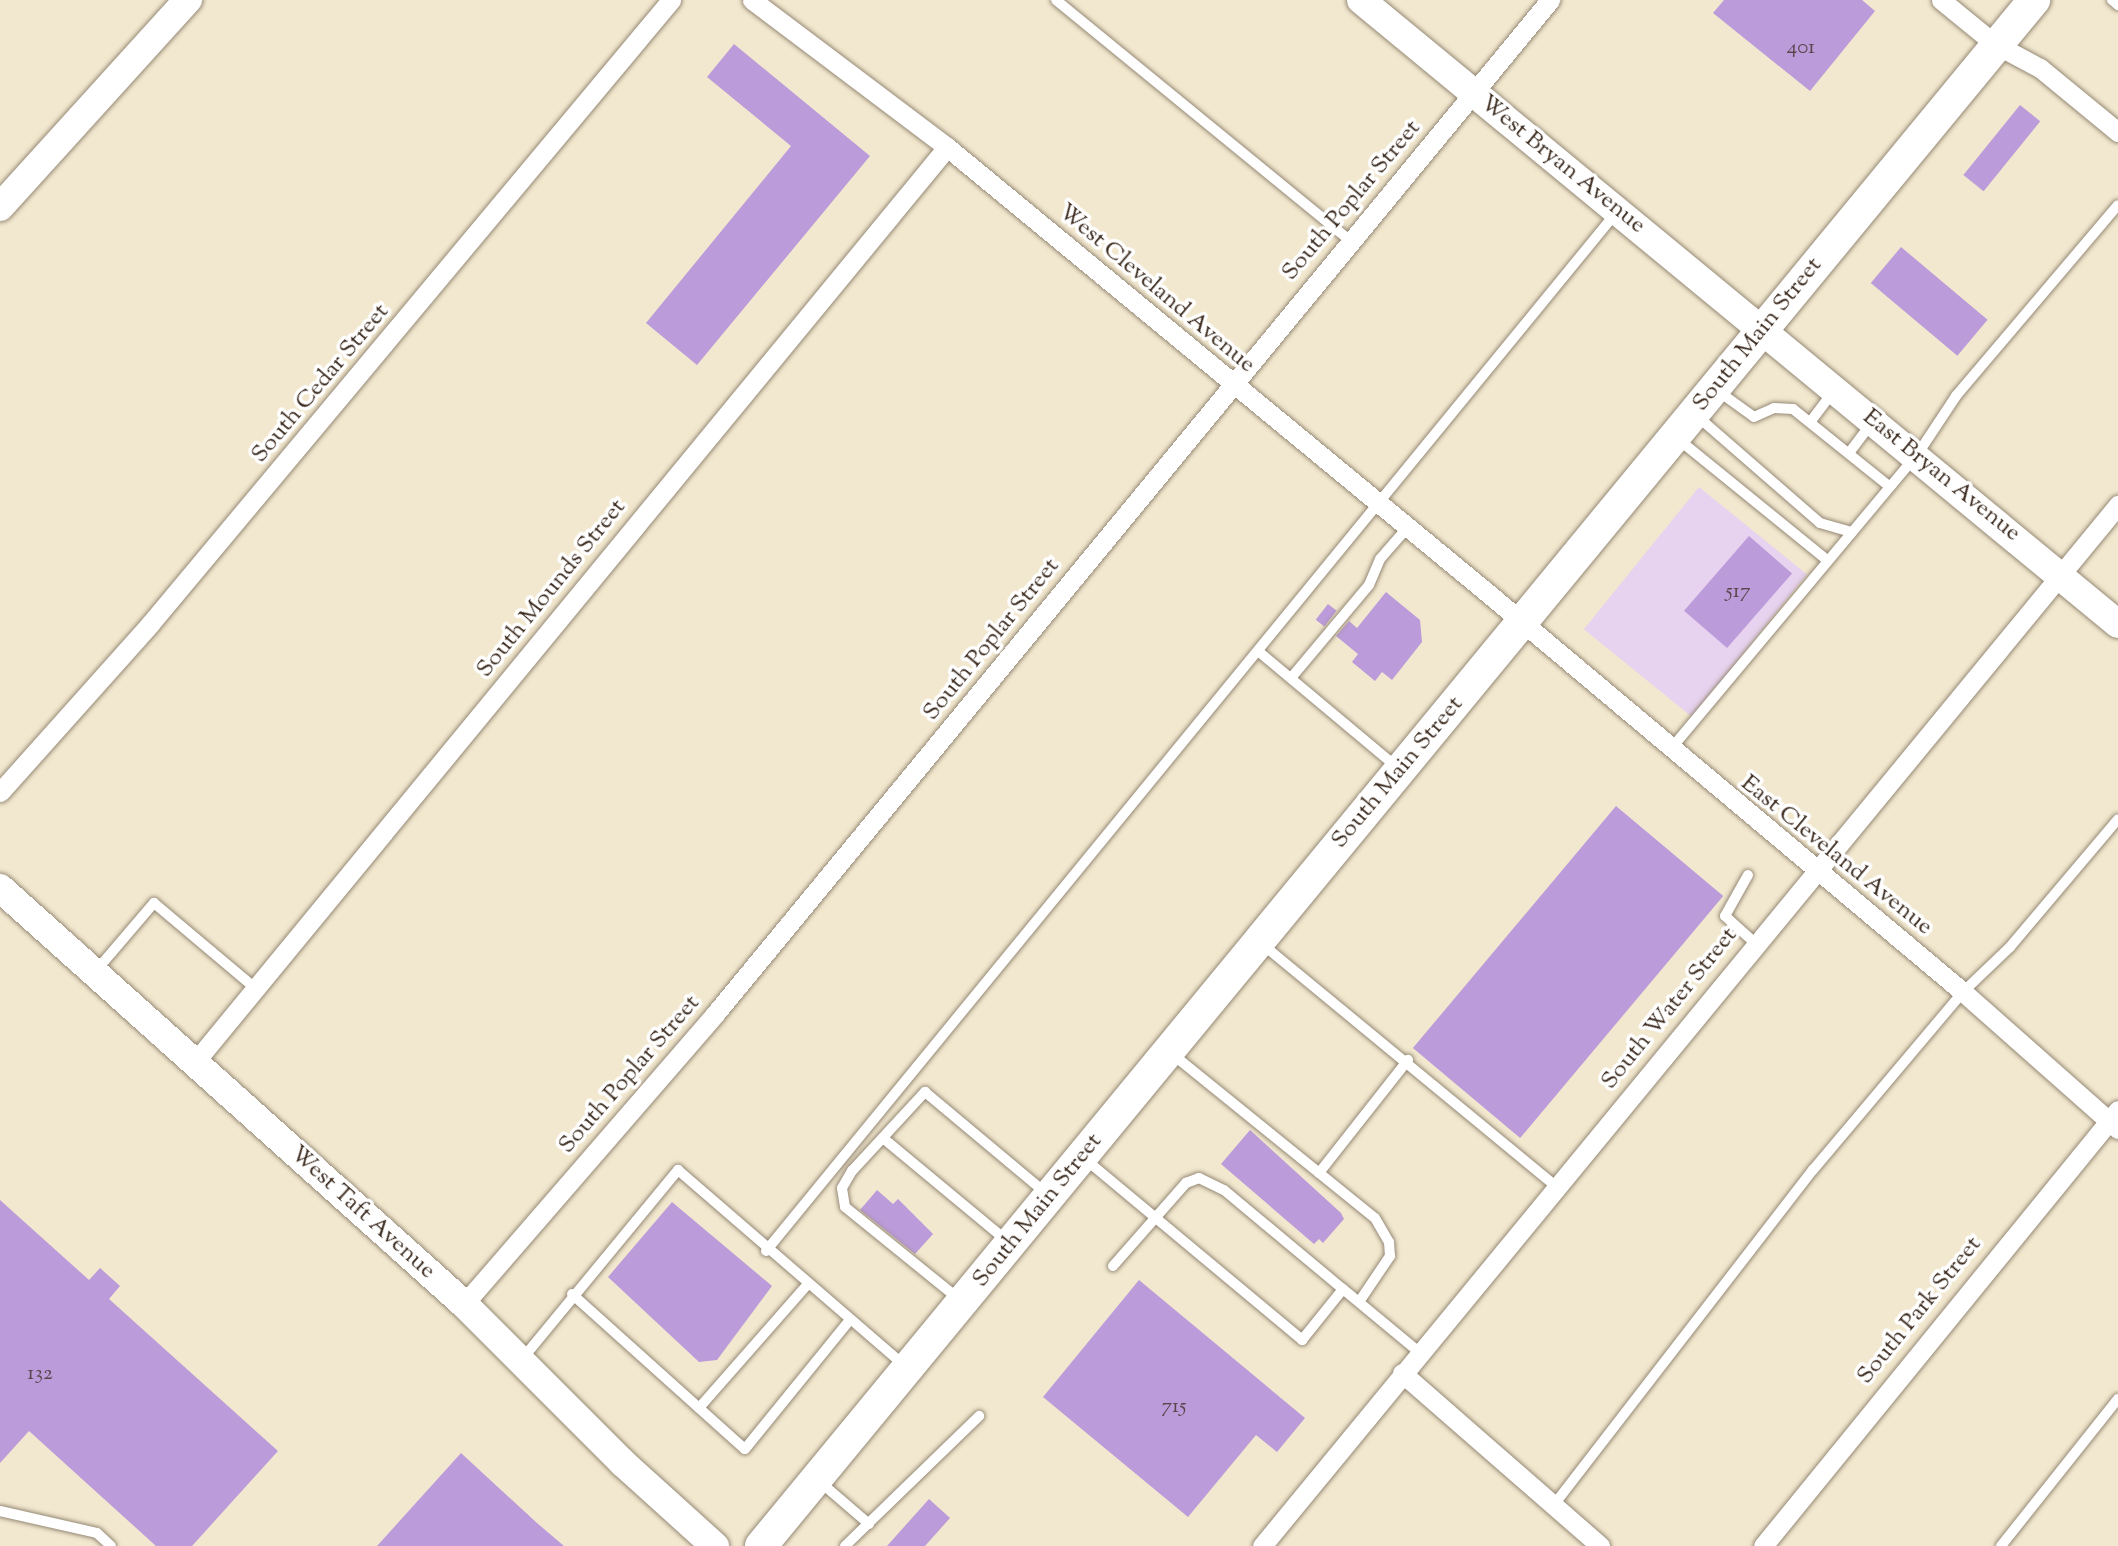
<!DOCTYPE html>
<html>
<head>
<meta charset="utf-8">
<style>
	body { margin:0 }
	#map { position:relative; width:2118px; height:1546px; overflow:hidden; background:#f2e8cf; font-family:"Sorts Mill Goudy",serif }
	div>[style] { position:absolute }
	.built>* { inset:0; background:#e7d2ef; transform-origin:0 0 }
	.building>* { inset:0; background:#bb9bd9; transform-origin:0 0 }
	.roads { filter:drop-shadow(0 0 2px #968976) drop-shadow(0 0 2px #968976) }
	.lane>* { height:10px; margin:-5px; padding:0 5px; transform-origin:5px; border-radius:5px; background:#fff }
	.street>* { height:19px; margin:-9.5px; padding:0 9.5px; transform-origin:9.5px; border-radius:9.5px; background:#fff }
	.secondary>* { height:28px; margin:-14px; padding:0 14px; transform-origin:14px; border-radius:14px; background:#fff }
	.primary>* { height:32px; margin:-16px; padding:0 16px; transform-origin:16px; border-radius:16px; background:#fff }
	span { translate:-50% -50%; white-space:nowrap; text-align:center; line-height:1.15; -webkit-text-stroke:7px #fff; paint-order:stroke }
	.number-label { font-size:21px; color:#5b464d }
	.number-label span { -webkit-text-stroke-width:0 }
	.street-label { font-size:24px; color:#3b2a1e }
</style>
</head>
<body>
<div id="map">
	<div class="built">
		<div style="left:1699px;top:487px;width:139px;height:183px;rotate:39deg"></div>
	</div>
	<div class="building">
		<div style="clip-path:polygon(1724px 0,1862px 0,1875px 11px,1810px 91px,1713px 13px)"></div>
		<div style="clip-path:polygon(734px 44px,870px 156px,697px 365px,646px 323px,791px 146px,707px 77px)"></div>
		<div style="left:2020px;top:105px;width:26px;height:90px;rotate:39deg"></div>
		<div style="left:1901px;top:247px;width:113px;height:47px;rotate:40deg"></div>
		<div style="left:1749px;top:536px;width:57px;height:99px;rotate:41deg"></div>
		<div style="clip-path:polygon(1386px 592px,1420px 620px,1422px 642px,1392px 680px,1382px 672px,1375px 681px,1352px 662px,1358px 654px,1336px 636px,1349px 621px,1357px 628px)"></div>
		<div style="left:1328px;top:604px;width:11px;height:20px;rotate:38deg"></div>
		<div style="left:1616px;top:806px;width:140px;height:316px;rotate:40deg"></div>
		<div style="clip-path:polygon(1250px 1130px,1341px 1213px,1344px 1219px,1323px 1243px,1319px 1239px,1314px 1244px,1221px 1164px)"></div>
		<div style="clip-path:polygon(877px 1190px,893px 1204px,898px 1199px,933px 1234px,915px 1254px,860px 1210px)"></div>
		<div style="clip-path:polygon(0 1200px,89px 1280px,100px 1268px,120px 1286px,109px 1299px,278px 1451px,192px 1546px,156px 1546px,29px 1431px,0 1463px)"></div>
		<div style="clip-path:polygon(672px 1202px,772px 1286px,717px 1360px,699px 1362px,608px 1277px)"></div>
		<div style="clip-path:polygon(1139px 1280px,1305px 1418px,1277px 1452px,1256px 1435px,1188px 1517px,1043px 1397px)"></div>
		<div style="clip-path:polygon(461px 1453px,537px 1523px,564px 1546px,377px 1546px)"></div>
		<div style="clip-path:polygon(929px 1499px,950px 1518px,925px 1546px,887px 1546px)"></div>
	</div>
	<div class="roads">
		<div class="lane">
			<div style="left:1056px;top:0;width:379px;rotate:39.3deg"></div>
			<div style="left:2112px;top:0;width:8px;rotate:40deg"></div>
			<div style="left:1718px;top:391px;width:44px;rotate:35.8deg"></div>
			<div style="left:1754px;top:417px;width:22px;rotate:-24deg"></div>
			<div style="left:1774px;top:408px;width:19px;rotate:3deg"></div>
			<div style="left:1793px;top:409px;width:124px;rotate:38.8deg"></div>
			<div style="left:1697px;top:416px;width:163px;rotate:41deg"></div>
			<div style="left:1820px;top:523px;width:33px;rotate:16deg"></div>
			<div style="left:1811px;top:421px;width:38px;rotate:-53deg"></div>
			<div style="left:1678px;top:439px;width:193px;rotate:39.1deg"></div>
			<div style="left:1849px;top:453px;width:38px;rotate:-53deg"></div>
			<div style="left:1258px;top:651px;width:182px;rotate:39.9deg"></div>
			<div style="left:1291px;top:678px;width:121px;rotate:-50deg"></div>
			<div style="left:1369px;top:585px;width:28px;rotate:-67deg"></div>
			<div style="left:1380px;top:559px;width:41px;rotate:-48.9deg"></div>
			<div style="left:1670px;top:750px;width:385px;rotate:-50.1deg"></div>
			<div style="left:1917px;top:455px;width:71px;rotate:-56.5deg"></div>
			<div style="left:1956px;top:396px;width:250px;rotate:-49.7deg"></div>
			<div style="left:1748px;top:875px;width:47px;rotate:119.3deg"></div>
			<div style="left:1725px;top:916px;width:40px;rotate:42deg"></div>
			<div style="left:1262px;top:944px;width:381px;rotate:39.5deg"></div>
			<div style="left:95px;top:972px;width:91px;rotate:-49.5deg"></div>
			<div style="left:154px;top:903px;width:133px;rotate:40.1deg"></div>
			<div style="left:1171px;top:1053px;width:262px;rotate:39deg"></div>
			<div style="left:1375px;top:1218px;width:28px;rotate:60deg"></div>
			<div style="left:1389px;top:1242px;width:14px;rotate:86deg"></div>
			<div style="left:1390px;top:1256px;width:55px;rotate:124deg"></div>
			<div style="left:883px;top:1138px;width:160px;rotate:39.7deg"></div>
			<div style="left:1085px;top:1159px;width:283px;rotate:39.8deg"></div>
			<div style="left:1302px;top:1340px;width:65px;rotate:-51.2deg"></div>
			<div style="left:1343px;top:1289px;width:99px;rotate:39.7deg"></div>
			<div style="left:1319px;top:1173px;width:144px;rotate:-51.8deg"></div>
			<div style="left:766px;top:1251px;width:1340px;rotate:-50.69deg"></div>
			<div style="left:1113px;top:1266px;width:111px;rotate:-48.7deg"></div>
			<div style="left:1186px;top:1183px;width:14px;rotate:-21deg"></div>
			<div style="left:1199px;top:1178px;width:28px;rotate:26deg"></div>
			<div style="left:1224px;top:1190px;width:155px;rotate:39.8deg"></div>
			<div style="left:572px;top:1294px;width:232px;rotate:41.9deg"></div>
			<div style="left:745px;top:1449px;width:166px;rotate:-50.9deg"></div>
			<div style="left:960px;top:1300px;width:148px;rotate:-141deg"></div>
			<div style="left:845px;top:1207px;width:19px;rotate:-99deg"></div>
			<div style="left:842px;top:1188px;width:20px;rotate:-60deg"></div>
			<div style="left:852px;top:1171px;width:108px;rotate:-47.3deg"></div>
			<div style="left:925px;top:1092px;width:159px;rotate:39.9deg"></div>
			<div style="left:523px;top:1358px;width:244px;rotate:-50.5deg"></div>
			<div style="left:678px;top:1170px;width:298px;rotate:40.8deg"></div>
			<div style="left:699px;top:1408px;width:164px;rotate:-48.7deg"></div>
			<div style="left:819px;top:1481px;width:66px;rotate:40.7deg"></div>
			<div style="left:1553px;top:1506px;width:425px;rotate:-52.3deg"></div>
			<div style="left:1813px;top:1170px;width:233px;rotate:-49.9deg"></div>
			<div style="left:1963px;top:992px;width:65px;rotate:-43.8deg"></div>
			<div style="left:2010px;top:947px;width:167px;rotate:-49.8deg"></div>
			<div style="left:0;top:1511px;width:99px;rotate:12.8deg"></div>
			<div style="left:97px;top:1533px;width:19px;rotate:43deg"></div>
			<div style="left:845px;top:1546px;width:187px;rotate:-44.1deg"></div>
			<div style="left:2001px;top:1546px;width:188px;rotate:-51.5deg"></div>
		</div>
		<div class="street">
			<div style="left:752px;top:0;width:244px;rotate:37deg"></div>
			<div style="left:947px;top:147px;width:704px;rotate:39.52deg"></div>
			<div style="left:1490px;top:595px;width:618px;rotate:40.01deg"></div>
			<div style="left:1963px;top:992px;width:207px;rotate:41.5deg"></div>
			<div style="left:1941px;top:0;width:70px;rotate:39.2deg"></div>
			<div style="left:1995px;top:44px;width:51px;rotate:28.1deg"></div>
			<div style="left:2040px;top:68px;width:101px;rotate:39.4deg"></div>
			<div style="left:0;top:792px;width:225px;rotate:-48.2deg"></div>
			<div style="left:150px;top:624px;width:813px;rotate:-50.14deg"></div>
			<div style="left:195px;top:1062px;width:1184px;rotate:-50.58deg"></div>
			<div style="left:464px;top:1304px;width:384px;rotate:-49.1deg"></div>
			<div style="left:715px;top:1014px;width:1314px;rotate:-50.53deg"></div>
			<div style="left:1402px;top:1373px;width:263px;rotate:41.1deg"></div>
			<div style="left:1262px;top:1546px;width:1348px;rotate:-50.57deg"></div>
			<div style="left:1763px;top:1546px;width:562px;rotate:-50.85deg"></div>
		</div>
		<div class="secondary">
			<div style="left:1361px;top:0;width:981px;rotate:39.5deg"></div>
			<div style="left:0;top:207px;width:280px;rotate:-47.8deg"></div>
			<div style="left:0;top:888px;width:623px;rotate:41.88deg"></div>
			<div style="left:464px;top:1304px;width:225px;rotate:45deg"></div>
			<div style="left:623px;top:1463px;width:124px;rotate:42.1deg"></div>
		</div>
		<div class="primary">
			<div style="left:761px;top:1546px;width:2003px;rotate:-50.53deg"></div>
		</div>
	</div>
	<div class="number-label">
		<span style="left:1801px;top:48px">401</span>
		<span style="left:1738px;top:592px">517</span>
		<span style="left:40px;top:1374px">132</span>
		<span style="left:1174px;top:1407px">715</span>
	</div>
	<div class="street-label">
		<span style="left:1562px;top:165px;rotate:39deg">West Bryan Avenue</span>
		<span style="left:1352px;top:201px;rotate:-50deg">South Poplar Street</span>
		<span style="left:1156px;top:289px;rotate:40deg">West Cleveland Avenue</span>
		<span style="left:1758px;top:335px;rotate:-51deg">South Main Street</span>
		<span style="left:321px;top:384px;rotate:-50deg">South Cedar Street</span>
		<span style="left:1941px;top:476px;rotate:39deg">East Bryan Avenue</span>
		<span style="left:552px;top:589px;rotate:-51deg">South Mounds Street</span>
		<span style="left:992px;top:640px;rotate:-51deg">South Poplar Street</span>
		<span style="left:1398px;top:773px;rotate:-50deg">South Main Street</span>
		<span style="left:1836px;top:856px;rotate:39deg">East Cleveland Avenue</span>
		<span style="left:1670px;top:1009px;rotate:-51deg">South Water Street</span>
		<span style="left:630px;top:1075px;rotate:-49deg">South Poplar Street</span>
		<span style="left:1038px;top:1211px;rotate:-51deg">South Main Street</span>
		<span style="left:362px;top:1213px;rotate:42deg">West Taft Avenue</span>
		<span style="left:1920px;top:1311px;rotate:-51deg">South Park Street</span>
	</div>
</div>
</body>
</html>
